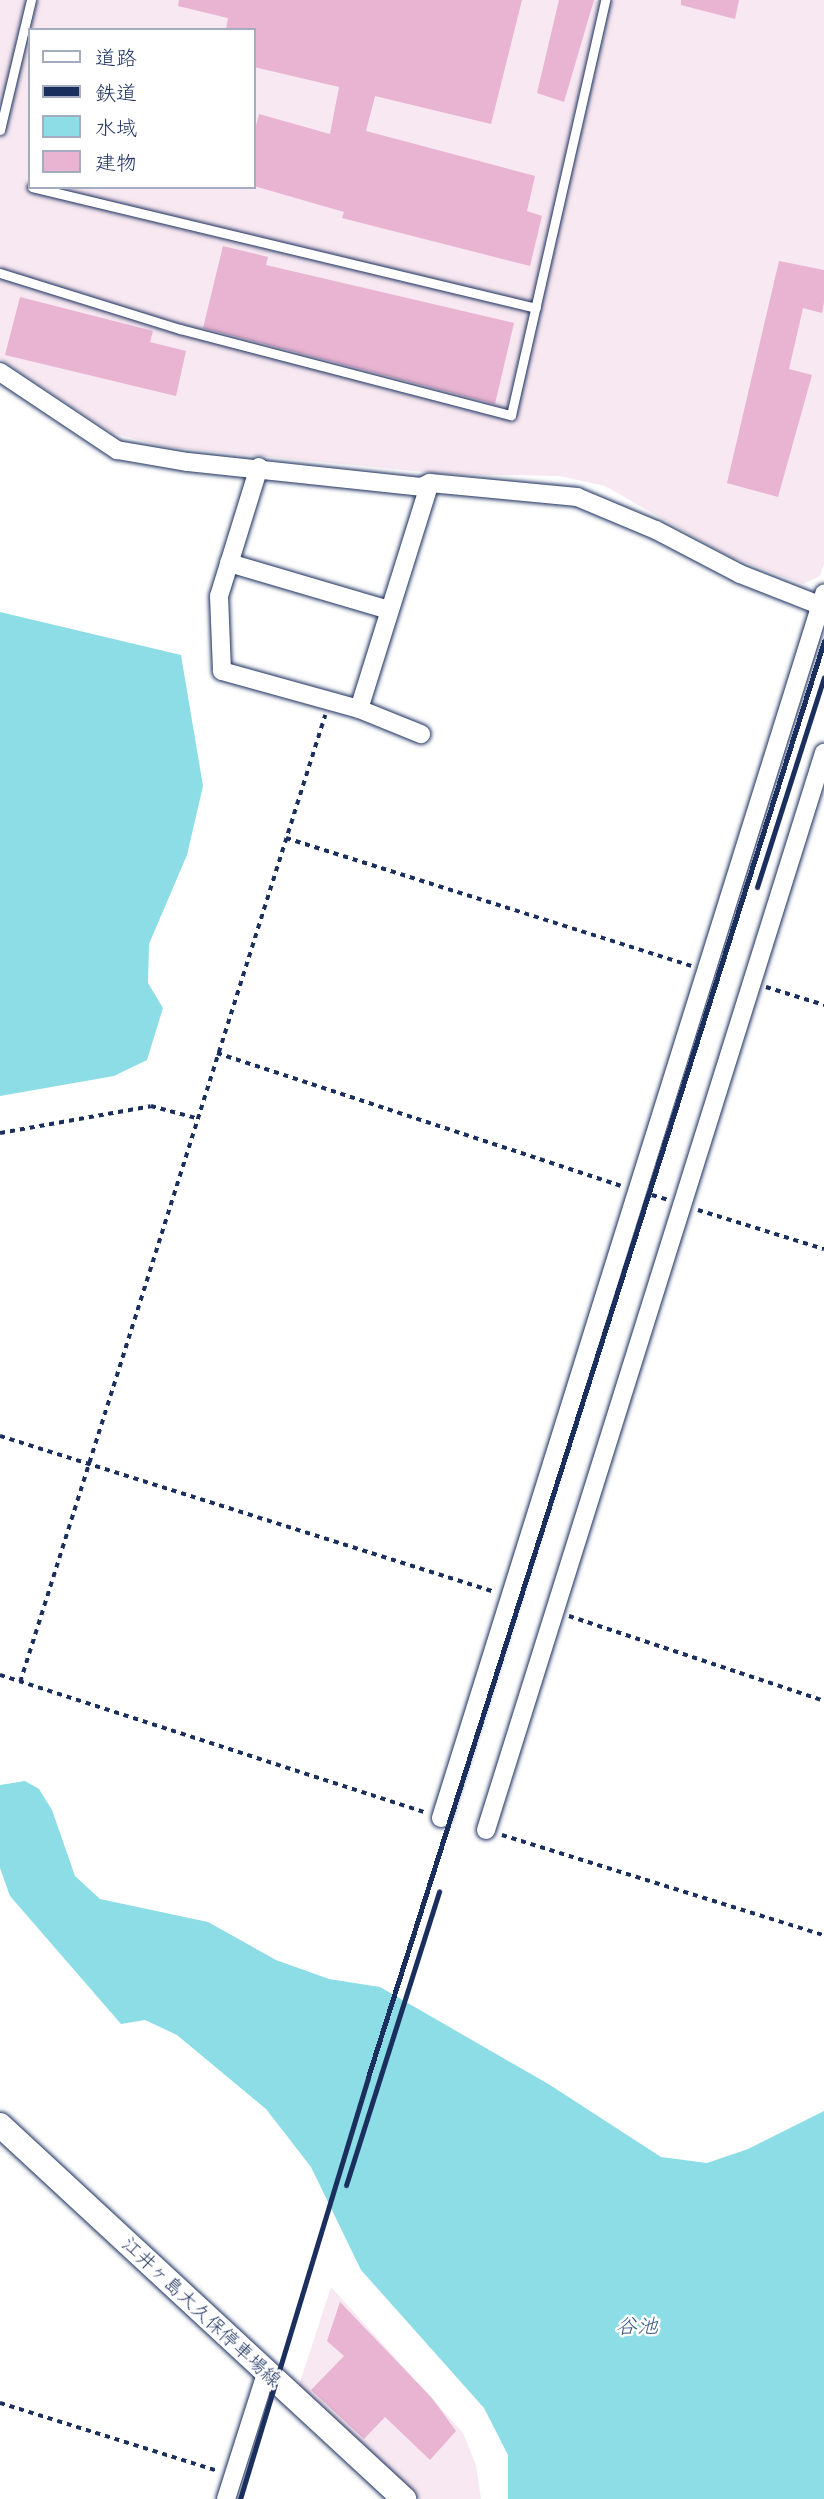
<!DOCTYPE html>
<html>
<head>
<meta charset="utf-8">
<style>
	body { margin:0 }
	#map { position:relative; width:824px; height:2499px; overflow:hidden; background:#fff; font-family:Pangolin,"Klee One",sans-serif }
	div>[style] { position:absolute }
	.built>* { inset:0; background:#f8e8f1 }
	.water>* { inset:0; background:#8cdde5 }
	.building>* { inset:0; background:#e8b4d1 }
	.path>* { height:3.5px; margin-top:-1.75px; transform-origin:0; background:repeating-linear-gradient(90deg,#1b2f5e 0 5px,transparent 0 10px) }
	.roads { filter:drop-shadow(0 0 2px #1b2f5e) drop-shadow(0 0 2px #1b2f5e) }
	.service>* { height:9px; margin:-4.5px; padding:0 4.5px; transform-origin:4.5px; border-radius:4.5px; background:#fff }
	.minor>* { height:18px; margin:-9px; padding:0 9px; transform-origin:9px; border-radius:9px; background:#fff }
	.secondary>* { height:24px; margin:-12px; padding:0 12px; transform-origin:12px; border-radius:12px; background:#fff }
	.rail>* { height:5px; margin:-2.5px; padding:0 2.5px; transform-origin:2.5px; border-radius:2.5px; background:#1b2f5e }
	span { translate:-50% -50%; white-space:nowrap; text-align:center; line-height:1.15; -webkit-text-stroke:5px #fff; paint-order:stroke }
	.street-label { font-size:19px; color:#1b2f5e }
	.water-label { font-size:21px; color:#375a80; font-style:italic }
	.legend { position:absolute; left:28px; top:28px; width:228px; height:161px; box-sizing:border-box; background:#fff; border:2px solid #a4acbf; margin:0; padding:9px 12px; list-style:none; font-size:21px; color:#1b2f5e }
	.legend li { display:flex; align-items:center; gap:14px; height:35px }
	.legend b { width:35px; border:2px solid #a4acbf }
</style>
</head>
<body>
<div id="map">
	<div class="built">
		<div style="clip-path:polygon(evenodd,0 0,824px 0,824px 564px,820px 576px,803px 584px,728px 556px,605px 486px,559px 476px,445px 474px,166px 447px,112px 433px,0 359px,0 0,30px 30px,254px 30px,254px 187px,30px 187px,30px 30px)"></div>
		<div style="clip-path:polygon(331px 2287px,463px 2433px,476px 2465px,481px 2499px,420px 2499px,299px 2385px)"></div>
	</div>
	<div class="water">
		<div style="clip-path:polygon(0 612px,181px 655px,203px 786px,187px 855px,149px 944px,148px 983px,163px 1008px,147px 1060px,114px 1076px,0 1096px)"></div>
		<div style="clip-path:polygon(25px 1781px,39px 1789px,52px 1810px,75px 1876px,100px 1899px,208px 1922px,276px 1960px,329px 1979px,380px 1987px,550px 2085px,661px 2157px,707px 2163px,748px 2149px,824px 2111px,824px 2499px,508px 2499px,508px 2455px,484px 2408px,361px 2270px,311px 2167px,266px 2109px,177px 2035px,145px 2020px,121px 2024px,10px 1896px,0 1868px,0 1785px)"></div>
	</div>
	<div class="building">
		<div style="clip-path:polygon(179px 0,522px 0,491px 124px,375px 96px,366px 131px,535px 176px,527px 211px,542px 216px,530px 266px,342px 218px,344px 212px,254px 186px,254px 133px,259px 114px,330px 134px,339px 87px,254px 67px,254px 30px,226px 30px,228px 18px,178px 6px)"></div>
		<div style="clip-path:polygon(559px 0,594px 0,564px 102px,537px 93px)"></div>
		<div style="clip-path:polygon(681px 0,739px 0,735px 19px,681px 5px)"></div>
		<div style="clip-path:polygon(223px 246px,268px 257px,266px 265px,514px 323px,495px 404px,203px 328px)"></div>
		<div style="clip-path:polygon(779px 261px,824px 270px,824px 302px,822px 313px,803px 308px,789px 369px,812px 375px,778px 497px,727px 483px)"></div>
		<div style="clip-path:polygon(20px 297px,153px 331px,150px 342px,186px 351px,176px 396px,5px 355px)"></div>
		<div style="clip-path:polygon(340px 2302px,432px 2398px,456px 2431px,430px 2460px,385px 2417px,364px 2439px,311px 2390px,344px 2356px,327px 2341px)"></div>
	</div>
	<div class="path">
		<div style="left:286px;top:838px;width:425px;rotate:17.5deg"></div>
		<div style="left:766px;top:987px;width:61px;rotate:17.2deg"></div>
		<div style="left:217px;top:1053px;width:425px;rotate:18.2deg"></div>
		<div style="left:0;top:1133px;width:153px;rotate:-10.1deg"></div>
		<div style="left:151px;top:1106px;width:47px;rotate:14.9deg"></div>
		<div style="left:652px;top:1195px;width:17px;rotate:17deg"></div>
		<div style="left:698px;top:1210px;width:132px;rotate:17.2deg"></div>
		<div style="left:0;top:1436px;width:519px;rotate:17.49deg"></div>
		<div style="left:569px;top:1616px;width:269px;rotate:18.4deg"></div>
		<div style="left:0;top:1675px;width:446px;rotate:17.9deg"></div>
		<div style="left:20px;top:1682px;width:1014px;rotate:-72.49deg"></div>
		<div style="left:502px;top:1835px;width:337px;rotate:17.3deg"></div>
		<div style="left:0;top:2403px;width:228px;rotate:17.3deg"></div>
	</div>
	<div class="roads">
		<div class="service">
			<div style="left:0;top:130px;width:134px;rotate:-76.6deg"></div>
			<div style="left:32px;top:187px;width:518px;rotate:13.5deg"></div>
			<div style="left:0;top:273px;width:189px;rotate:17.3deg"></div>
			<div style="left:180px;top:329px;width:342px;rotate:14.6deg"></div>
			<div style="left:511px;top:415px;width:426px;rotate:-77.2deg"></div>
		</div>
		<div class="minor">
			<div style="left:0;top:372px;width:141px;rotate:33.7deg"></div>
			<div style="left:117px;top:450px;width:72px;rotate:9.6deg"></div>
			<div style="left:188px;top:462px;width:234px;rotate:6.1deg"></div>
			<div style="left:421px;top:487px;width:10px;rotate:-24deg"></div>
			<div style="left:430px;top:483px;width:148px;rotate:5.4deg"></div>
			<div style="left:577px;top:497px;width:86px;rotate:22.7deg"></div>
			<div style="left:656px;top:530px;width:95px;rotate:27.6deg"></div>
			<div style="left:740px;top:574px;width:90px;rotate:21.4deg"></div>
			<div style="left:259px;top:467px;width:135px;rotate:107.2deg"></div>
			<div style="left:219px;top:596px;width:75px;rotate:87.7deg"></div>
			<div style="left:222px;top:671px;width:142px;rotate:15.5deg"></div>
			<div style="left:359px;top:709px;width:237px;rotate:-72.6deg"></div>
			<div style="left:229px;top:563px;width:167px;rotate:16.4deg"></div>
			<div style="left:359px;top:709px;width:67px;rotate:22deg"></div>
			<div style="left:441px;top:1818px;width:1283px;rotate:-72.62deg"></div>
			<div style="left:486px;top:1830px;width:1129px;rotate:-72.58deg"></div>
			<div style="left:226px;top:2499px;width:131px;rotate:-72.3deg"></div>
		</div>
		<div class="secondary">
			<div style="left:0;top:2125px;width:551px;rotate:42.79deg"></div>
		</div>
	</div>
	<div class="rail">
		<div style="left:757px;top:887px;width:220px;rotate:-72.3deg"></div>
		<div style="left:346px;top:2185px;width:308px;rotate:-72.4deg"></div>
		<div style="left:240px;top:2499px;width:441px;rotate:-73.1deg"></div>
		<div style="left:368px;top:2077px;width:1507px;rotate:-72.38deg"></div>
	</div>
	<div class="street-label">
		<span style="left:201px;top:2313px;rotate:43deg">江井ヶ島大久保停車場線</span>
	</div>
	<div class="water-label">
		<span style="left:637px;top:2327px">谷池</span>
	</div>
	<ul class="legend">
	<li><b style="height:9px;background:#fff"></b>道路</li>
	<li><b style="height:9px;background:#1b2f5e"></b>鉄道</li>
	<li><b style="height:19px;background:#8cdde5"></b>水域</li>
	<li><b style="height:19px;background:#e8b4d1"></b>建物</li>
	</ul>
</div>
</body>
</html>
